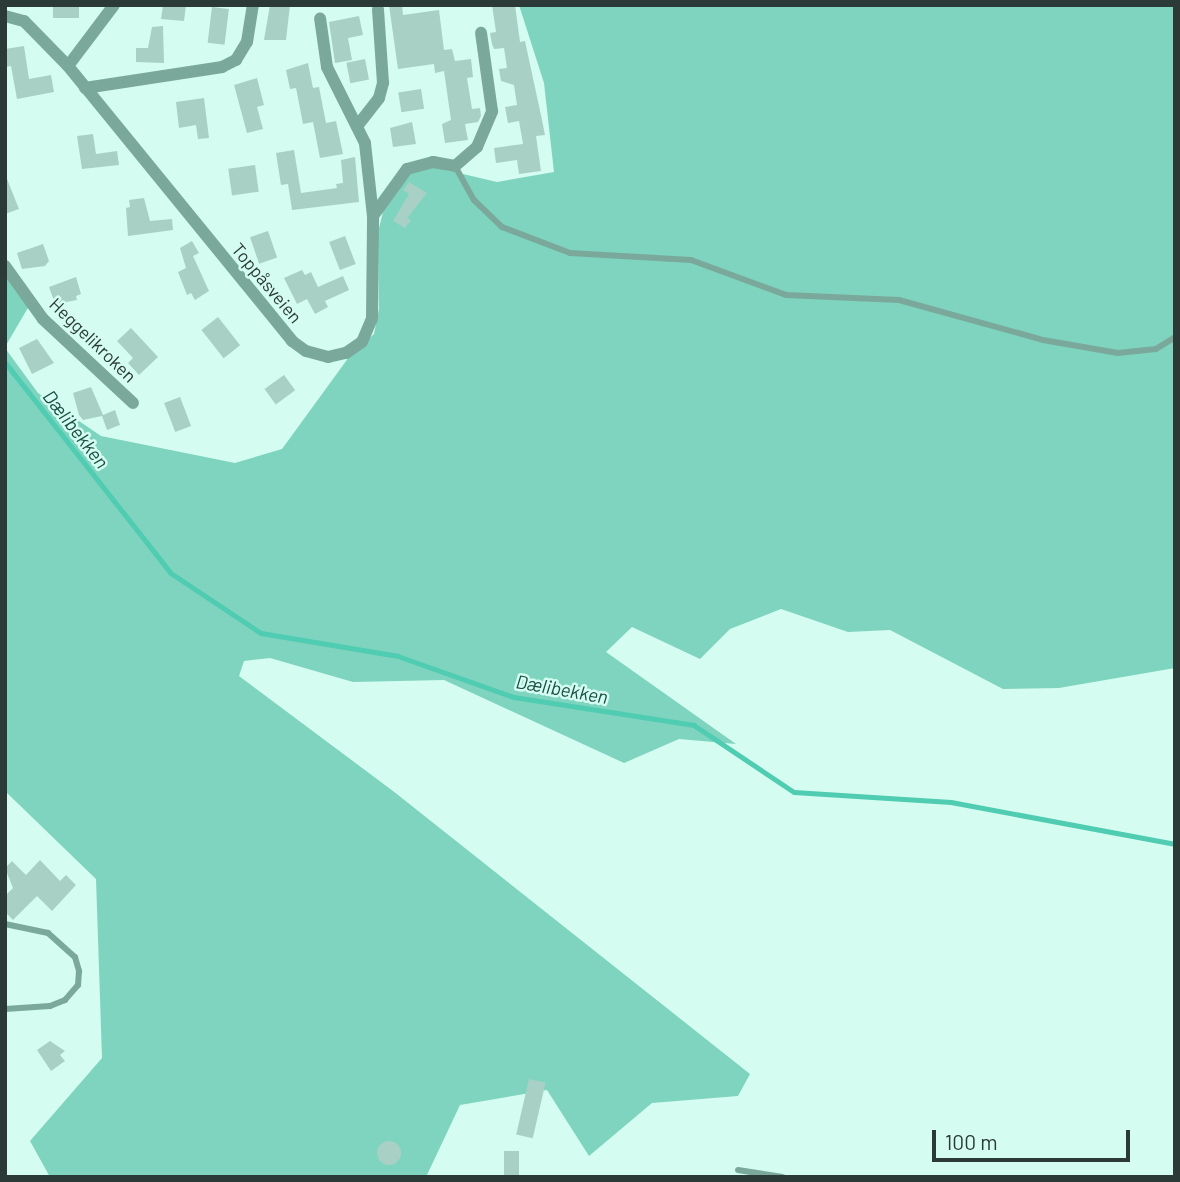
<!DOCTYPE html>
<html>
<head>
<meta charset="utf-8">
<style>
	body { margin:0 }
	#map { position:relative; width:1180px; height:1182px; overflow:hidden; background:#d4fcf1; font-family:Barlow,sans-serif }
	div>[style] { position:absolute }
	.green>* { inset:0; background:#7fd4bf }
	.stream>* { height:4.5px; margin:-2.25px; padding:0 2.25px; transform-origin:2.25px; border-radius:2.25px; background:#4fccb1 }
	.building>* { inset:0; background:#a9d0c5; transform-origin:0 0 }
	.round { border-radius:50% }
	.service>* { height:6px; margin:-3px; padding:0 3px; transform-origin:3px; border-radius:3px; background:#7aa99c }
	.minor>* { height:12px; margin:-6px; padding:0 6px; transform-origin:6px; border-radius:6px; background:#7aa99c }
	span { translate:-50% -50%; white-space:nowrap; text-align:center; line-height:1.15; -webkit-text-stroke:5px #d4fcf1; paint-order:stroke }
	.street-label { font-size:18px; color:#2b3a36 }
	.water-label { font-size:19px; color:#194e42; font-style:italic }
	.frame { position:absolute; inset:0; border:7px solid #2b3a36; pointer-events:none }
	.scale { position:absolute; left:932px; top:1130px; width:198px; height:32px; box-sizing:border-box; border:4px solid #2b3a36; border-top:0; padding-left:9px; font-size:21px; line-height:24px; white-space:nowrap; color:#2b3a36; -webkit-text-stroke:5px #d4fcf1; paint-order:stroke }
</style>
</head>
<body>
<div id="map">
	<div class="green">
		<div style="clip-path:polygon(519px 5px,1175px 5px,1175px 668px,1059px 688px,1003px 689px,890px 630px,848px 632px,781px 609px,730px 629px,700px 659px,632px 627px,606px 652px,736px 744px,679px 739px,624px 763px,444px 680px,353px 682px,270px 658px,244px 661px,239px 676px,393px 791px,750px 1074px,738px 1096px,652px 1103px,589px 1156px,547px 1090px,460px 1105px,426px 1177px,50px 1177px,30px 1141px,102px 1058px,96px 879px,5px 791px,5px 348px,38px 393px,101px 436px,235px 463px,282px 449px,349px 357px,374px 334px,379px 309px,378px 232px,383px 212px,408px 174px,433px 167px,497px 182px,554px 172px,544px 83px)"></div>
		<div style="clip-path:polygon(5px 270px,29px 306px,5px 347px)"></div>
	</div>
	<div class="stream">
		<div style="left:5px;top:362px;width:268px;rotate:51.8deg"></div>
		<div style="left:171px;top:573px;width:108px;rotate:33.7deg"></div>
		<div style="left:261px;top:633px;width:139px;rotate:9.5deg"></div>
		<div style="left:398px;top:656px;width:123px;rotate:19.5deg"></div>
		<div style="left:514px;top:697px;width:182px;rotate:8.8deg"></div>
		<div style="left:694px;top:725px;width:120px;rotate:33.8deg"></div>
		<div style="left:794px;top:792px;width:157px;rotate:3.6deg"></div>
		<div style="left:951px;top:802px;width:228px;rotate:10.6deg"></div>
	</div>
	<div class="building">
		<div style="left:53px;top:5px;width:26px;height:13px"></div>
		<div style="clip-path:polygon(163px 5px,186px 5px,184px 21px,161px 19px)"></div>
		<div style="clip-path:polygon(270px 5px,290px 5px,286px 40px,264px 40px)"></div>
		<div style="clip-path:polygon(389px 5px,402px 5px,403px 15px,439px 10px,444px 50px,452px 49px,455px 61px,471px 59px,473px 77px,467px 78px,472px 109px,480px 108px,481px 116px,478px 122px,465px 124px,468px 140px,445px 143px,442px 124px,451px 120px,444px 71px,435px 73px,434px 64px,398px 69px)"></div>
		<div style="clip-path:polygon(492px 5px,515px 5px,520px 42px,525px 41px,542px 120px,545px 135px,536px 136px,541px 171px,519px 174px,517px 160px,496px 163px,494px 148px,523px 144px,519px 121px,508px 123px,505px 107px,517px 105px,514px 85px,501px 81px,499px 69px,507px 68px,504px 48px,494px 49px,492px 44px,490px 33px,496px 32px)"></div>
		<div style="left:212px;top:7px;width:17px;height:36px;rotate:7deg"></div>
		<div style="clip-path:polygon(359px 16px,363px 35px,348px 38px,352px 60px,335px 63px,329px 22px)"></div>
		<div style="clip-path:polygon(163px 26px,164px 63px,136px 62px,136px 48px,148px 48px,152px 27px)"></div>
		<div style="clip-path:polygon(24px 46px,29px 79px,51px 75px,54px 92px,17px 99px,11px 66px,5px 67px,5px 49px)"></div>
		<div style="left:365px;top:59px;width:21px;height:19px;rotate:79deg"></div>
		<div style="clip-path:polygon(308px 63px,313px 88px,319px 87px,326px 123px,336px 121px,343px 154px,320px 158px,313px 122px,303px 124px,296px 88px,290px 89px,286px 70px)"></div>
		<div style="clip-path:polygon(257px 78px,264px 105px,257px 107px,263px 129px,247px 133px,234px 85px)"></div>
		<div style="left:421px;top:89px;width:20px;height:23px;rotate:81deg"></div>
		<div style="clip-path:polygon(204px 98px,209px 138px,198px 139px,196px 125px,179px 128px,176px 102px)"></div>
		<div style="clip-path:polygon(412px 122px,416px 144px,393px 147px,390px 128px)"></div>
		<div style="clip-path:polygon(93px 134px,96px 154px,117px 151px,119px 165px,82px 169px,77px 136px)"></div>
		<div style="clip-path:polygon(294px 150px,301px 193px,337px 188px,336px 184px,343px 183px,341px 160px,355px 157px,359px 202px,292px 210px,288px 184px,281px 185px,276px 153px)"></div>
		<div style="left:255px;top:165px;width:27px;height:27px;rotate:82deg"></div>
		<div style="clip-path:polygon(5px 174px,19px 209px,5px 214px)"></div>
		<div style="clip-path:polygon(409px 182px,427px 193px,407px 218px,411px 220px,405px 228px,393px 221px,409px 194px,403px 190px)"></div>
		<div style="clip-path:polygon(144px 198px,150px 221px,172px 219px,173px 230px,128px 236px,126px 208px,130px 207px,129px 200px)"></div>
		<div style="left:268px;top:231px;width:28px;height:19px;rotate:71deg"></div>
		<div style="left:345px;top:236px;width:30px;height:17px;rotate:69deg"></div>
		<div style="clip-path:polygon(192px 241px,199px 253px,193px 256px,209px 291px,195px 300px,191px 293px,187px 295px,178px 272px,186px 268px,180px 248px)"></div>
		<div style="clip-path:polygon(43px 244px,49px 261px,45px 266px,22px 269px,17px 253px)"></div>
		<div style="clip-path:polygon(302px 270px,305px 275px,311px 272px,318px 287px,343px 276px,349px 290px,325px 301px,328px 307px,315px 314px,307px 299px,297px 304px,284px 278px)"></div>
		<div style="clip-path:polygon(76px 277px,81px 294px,76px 296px,77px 300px,55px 304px,49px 287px)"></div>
		<div style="left:218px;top:317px;width:36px;height:21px;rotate:52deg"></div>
		<div style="clip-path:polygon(131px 328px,158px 357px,139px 375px,128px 363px,133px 358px,117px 341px)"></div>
		<div style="clip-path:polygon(37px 339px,54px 363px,32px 374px,19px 348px)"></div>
		<div style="left:284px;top:375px;width:19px;height:24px;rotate:54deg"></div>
		<div style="clip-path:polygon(91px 387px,103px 415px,115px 410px,120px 425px,107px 430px,102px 416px,83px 420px,79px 415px,73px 393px)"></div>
		<div style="left:180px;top:397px;width:31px;height:17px;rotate:69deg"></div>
		<div style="clip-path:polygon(40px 860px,60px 881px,66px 875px,76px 885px,52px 911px,37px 896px,13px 920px,5px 912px,5px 896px,13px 888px,5px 868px,12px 861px,26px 875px)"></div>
		<div style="clip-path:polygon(50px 1041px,65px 1051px,60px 1055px,65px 1061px,51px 1071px,37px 1050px)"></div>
		<div style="left:529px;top:1079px;width:17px;height:57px;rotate:13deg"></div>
		<div class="round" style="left:377px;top:1141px;width:24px;height:24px"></div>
		<div style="left:519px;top:1151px;width:26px;height:15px;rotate:90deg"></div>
	</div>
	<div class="service">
		<div style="left:455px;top:166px;width:39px;rotate:61deg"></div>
		<div style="left:474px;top:200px;width:39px;rotate:44deg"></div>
		<div style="left:502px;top:227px;width:73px;rotate:20.9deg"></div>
		<div style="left:570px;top:253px;width:121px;rotate:3.3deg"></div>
		<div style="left:691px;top:260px;width:101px;rotate:20.2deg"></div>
		<div style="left:786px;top:295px;width:113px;rotate:2.5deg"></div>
		<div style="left:899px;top:300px;width:149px;rotate:15.5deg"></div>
		<div style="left:1043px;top:340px;width:76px;rotate:9.8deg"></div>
		<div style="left:1118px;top:353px;width:38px;rotate:-6deg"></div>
		<div style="left:1156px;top:349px;width:22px;rotate:-32deg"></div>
		<div style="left:5px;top:924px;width:44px;rotate:11.8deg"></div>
		<div style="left:48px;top:933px;width:36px;rotate:42deg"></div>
		<div style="left:75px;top:957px;width:15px;rotate:74deg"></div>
		<div style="left:79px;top:971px;width:14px;rotate:94deg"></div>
		<div style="left:78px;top:985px;width:20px;rotate:131deg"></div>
		<div style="left:65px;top:1000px;width:16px;rotate:158deg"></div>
		<div style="left:50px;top:1006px;width:45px;rotate:176.2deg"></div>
		<div style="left:738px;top:1170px;width:45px;rotate:9deg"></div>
	</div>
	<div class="minor">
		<div style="left:5px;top:16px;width:20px;rotate:15deg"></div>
		<div style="left:24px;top:21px;width:63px;rotate:45.6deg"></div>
		<div style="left:68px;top:66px;width:355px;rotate:50.8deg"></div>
		<div style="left:292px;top:341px;width:17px;rotate:36deg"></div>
		<div style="left:306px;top:351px;width:23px;rotate:15deg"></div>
		<div style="left:328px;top:357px;width:18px;rotate:-13deg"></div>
		<div style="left:346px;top:353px;width:19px;rotate:-35deg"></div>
		<div style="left:362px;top:342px;width:25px;rotate:-67deg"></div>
		<div style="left:372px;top:319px;width:103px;rotate:-89.4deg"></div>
		<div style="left:373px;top:216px;width:73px;rotate:-96.3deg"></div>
		<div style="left:365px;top:143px;width:85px;rotate:-116.6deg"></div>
		<div style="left:327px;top:67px;width:49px;rotate:-98.1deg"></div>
		<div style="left:68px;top:66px;width:76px;rotate:-53deg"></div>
		<div style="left:85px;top:88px;width:139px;rotate:-8.7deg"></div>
		<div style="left:222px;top:67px;width:16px;rotate:-27deg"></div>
		<div style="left:236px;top:60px;width:21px;rotate:-59deg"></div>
		<div style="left:247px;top:42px;width:37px;rotate:-81deg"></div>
		<div style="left:358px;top:125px;width:34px;rotate:-52deg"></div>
		<div style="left:379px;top:98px;width:16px;rotate:-75deg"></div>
		<div style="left:383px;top:83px;width:74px;rotate:-93.9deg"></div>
		<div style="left:373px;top:216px;width:58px;rotate:-54.1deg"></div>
		<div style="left:407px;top:169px;width:27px;rotate:-15deg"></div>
		<div style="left:433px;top:162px;width:22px;rotate:10deg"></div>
		<div style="left:455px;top:166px;width:29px;rotate:-41deg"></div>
		<div style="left:477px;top:147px;width:39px;rotate:-67deg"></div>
		<div style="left:492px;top:111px;width:79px;rotate:-98deg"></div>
		<div style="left:5px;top:266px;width:65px;rotate:54.4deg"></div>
		<div style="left:43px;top:319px;width:123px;rotate:43deg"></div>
	</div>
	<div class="street-label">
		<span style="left:267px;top:283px;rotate:50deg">Toppåsveien</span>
		<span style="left:93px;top:340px;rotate:44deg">Heggelikroken</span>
	</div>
	<div class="water-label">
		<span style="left:76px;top:429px;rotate:52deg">Dælibekken</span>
		<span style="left:562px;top:689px;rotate:10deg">Dælibekken</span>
	</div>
	<div class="frame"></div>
	<div class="scale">100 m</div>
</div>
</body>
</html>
